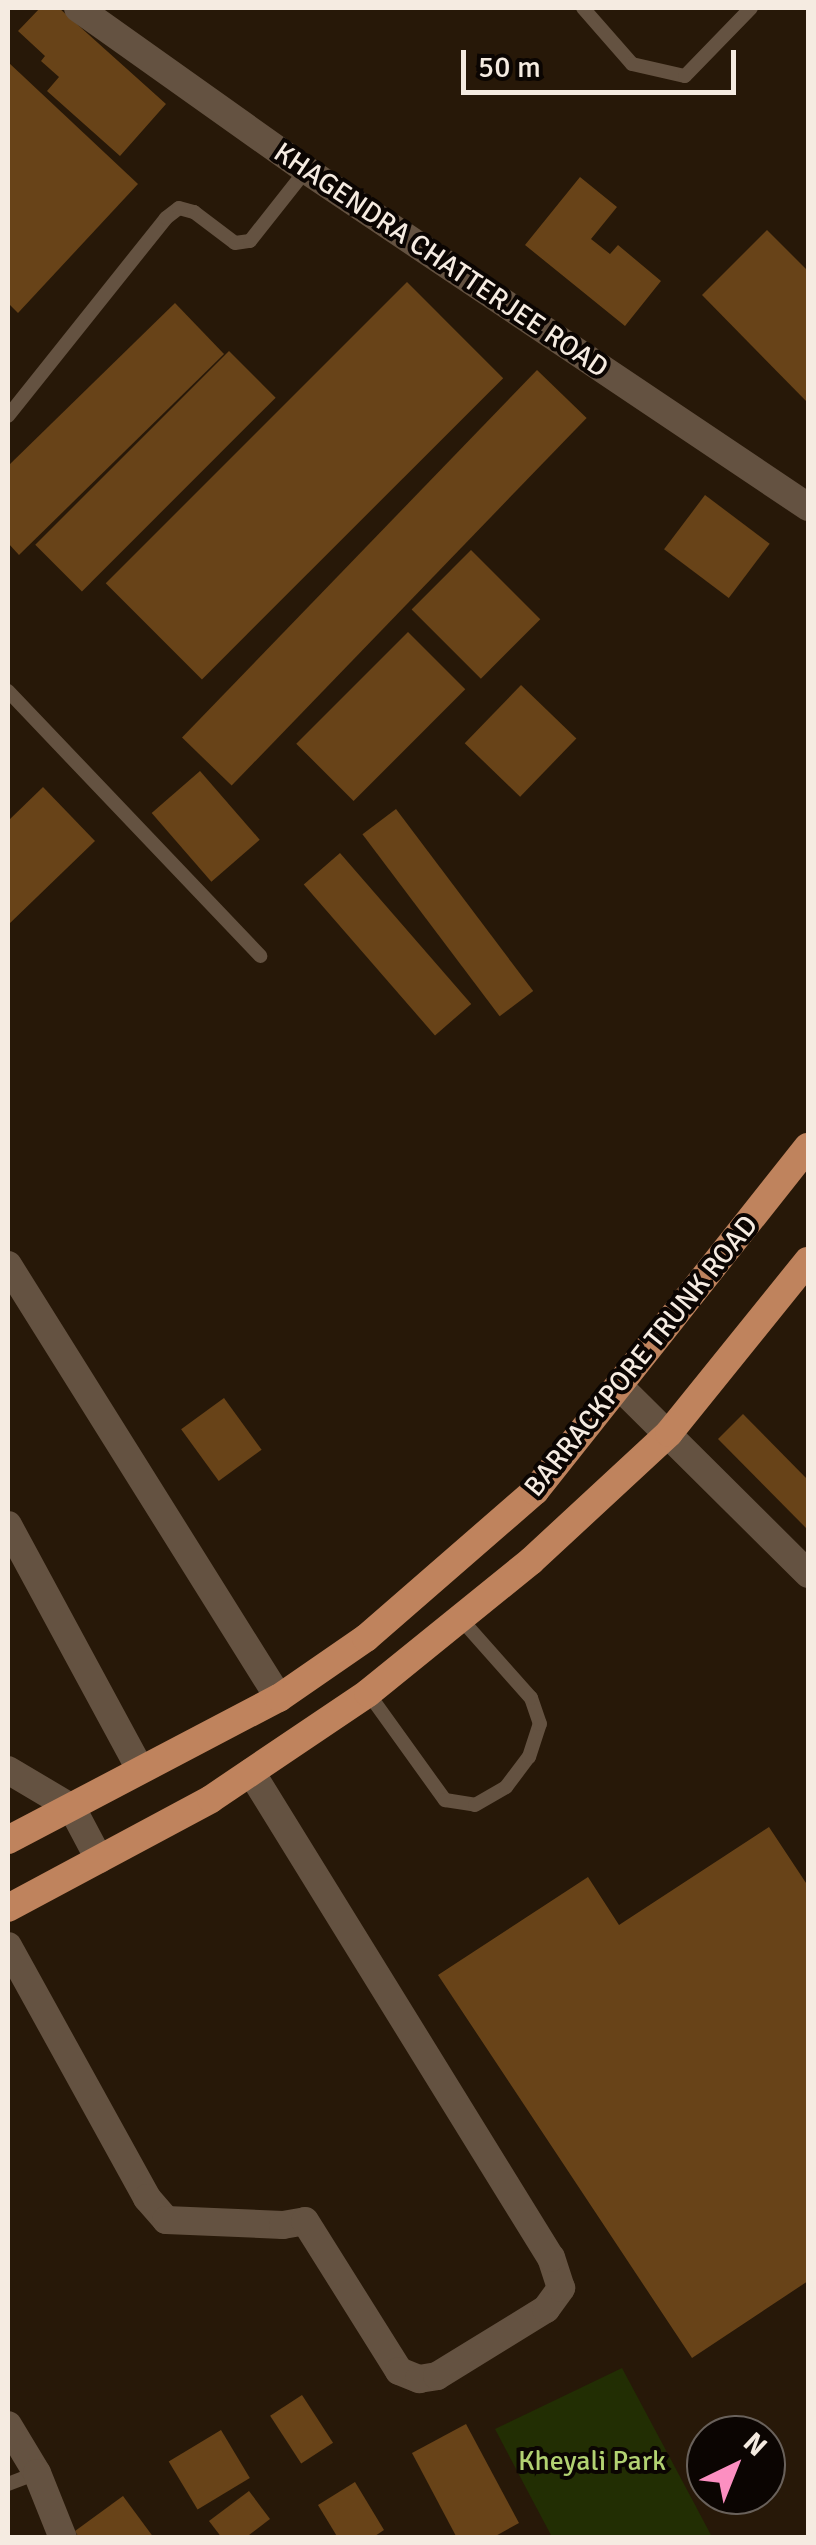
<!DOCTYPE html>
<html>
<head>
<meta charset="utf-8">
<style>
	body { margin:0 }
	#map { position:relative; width:816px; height:2545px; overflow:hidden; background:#271808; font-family:Signika,sans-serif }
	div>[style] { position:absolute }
	.green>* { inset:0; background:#222e03 }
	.building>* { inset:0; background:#684318; transform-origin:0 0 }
	.service>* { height:14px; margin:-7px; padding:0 7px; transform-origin:7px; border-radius:7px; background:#645241 }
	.minor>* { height:28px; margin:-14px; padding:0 14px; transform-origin:14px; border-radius:14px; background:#645241 }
	.tertiary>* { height:28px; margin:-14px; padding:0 14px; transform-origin:14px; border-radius:14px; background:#645241 }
	.primary>* { height:28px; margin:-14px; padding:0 14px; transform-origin:14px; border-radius:14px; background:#bf835d }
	span { translate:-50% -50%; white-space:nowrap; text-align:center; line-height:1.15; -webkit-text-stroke:8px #0b0502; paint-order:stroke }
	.street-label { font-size:28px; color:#f5ebe1 }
	.park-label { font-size:28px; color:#b2d172 }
	.frame { position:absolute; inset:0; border:10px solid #f5ebe1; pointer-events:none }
	.north { position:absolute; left:686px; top:2415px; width:100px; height:100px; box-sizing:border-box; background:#0b0502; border:2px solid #69615b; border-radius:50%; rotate:43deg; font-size:28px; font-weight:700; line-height:40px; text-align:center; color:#f5ebe1 }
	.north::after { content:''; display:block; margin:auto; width:35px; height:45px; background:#fc8fc1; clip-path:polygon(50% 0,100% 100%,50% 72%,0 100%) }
	.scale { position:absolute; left:461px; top:50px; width:275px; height:45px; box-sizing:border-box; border:5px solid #f5ebe1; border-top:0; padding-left:12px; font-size:30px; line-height:35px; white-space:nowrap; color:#f5ebe1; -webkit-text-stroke:8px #0b0502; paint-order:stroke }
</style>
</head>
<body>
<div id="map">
	<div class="green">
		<div style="clip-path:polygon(622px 2368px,693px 2501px,712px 2537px,552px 2537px,526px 2488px,495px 2429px)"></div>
	</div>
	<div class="building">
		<div style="clip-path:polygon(40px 8px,59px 8px,166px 104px,120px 156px,47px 91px,59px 77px,41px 61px,45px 56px,18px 31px)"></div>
		<div style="clip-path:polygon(8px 62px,138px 184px,18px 313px,8px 303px)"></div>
		<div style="clip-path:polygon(580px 177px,617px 207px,591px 239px,610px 254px,618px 245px,661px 281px,625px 326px,525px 245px)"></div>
		<div style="clip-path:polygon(767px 230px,808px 271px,808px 403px,702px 295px)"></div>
		<div style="left:407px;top:282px;width:136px;height:426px;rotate:45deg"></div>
		<div style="clip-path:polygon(175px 303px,224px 354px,19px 555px,8px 543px,8px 466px)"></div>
		<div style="left:229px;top:351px;width:66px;height:274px;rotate:45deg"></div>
		<div style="left:537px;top:370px;width:69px;height:511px;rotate:44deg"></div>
		<div style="left:705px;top:495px;width:81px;height:68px;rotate:37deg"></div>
		<div style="left:471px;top:550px;width:98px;height:84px;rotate:45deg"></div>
		<div style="left:408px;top:632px;width:81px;height:158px;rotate:45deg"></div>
		<div style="left:521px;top:685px;width:77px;height:81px;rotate:44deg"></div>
		<div style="left:200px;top:771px;width:91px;height:64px;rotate:49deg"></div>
		<div style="clip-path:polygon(43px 787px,95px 841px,8px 925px,8px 821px)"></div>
		<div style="left:396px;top:809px;width:228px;height:42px;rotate:53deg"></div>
		<div style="left:340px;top:853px;width:200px;height:48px;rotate:49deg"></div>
		<div style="left:224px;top:1398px;width:64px;height:53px;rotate:54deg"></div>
		<div style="clip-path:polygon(743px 1414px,808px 1480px,808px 1530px,718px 1439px)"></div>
		<div style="clip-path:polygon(769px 1827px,808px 1886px,808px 2281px,692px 2358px,438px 1975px,588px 1877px,619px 1925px)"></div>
		<div style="left:302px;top:2395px;width:57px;height:38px;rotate:57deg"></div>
		<div style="clip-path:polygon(466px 2424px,519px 2523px,492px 2538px,457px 2538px,412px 2453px)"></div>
		<div style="left:221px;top:2430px;width:56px;height:61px;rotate:59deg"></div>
		<div style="clip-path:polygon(355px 2482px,384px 2530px,372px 2538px,338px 2538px,318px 2505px)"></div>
		<div style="clip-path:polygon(249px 2491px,270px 2519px,245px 2538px,222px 2538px,209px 2521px)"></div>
		<div style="clip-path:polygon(123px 2496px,154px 2538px,79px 2538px,75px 2531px)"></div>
	</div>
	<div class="service">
		<div style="left:583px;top:8px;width:74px;rotate:48.8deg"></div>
		<div style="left:632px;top:64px;width:54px;rotate:12.8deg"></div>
		<div style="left:685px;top:76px;width:95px;rotate:-45.9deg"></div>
		<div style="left:8px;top:416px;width:253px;rotate:-51.4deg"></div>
		<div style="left:166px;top:218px;width:16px;rotate:-38deg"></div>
		<div style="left:179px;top:208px;width:16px;rotate:15deg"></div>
		<div style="left:194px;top:212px;width:51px;rotate:37.1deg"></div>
		<div style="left:235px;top:243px;width:15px;rotate:-8deg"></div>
		<div style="left:250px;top:241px;width:90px;rotate:-51.7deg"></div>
		<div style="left:8px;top:691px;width:366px;rotate:46.4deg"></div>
		<div style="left:368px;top:1693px;width:132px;rotate:54.3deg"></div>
		<div style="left:445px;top:1800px;width:30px;rotate:9deg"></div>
		<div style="left:475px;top:1805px;width:36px;rotate:-30deg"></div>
		<div style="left:506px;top:1787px;width:38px;rotate:-53deg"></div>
		<div style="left:529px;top:1757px;width:35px;rotate:-72deg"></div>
		<div style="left:540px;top:1724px;width:28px;rotate:-109deg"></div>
		<div style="left:531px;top:1698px;width:107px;rotate:-131.6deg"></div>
		<div style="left:8px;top:2484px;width:31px;rotate:-21deg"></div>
	</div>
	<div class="minor">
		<div style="left:78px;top:8px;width:280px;rotate:35.4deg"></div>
		<div style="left:306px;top:170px;width:605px;rotate:33.87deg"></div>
		<div style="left:8px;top:1265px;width:511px;rotate:57.96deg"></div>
		<div style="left:619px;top:1386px;width:267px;rotate:44.8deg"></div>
		<div style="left:8px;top:1525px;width:277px;rotate:61.6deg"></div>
		<div style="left:8px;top:1946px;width:288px;rotate:61.1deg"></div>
		<div style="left:147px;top:2198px;width:29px;rotate:49deg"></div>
		<div style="left:166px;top:2220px;width:117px;rotate:2.4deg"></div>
		<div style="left:283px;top:2225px;width:22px;rotate:-10deg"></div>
		<div style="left:305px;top:2221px;width:177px;rotate:57.9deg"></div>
		<div style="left:399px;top:2371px;width:22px;rotate:22deg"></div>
		<div style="left:419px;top:2379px;width:18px;rotate:-9deg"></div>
		<div style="left:437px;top:2376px;width:128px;rotate:-31.6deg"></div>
		<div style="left:546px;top:2309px;width:26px;rotate:-54deg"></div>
		<div style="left:561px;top:2288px;width:32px;rotate:-108deg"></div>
		<div style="left:551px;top:2258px;width:571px;rotate:-121.69deg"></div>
		<div style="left:8px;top:2425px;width:56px;rotate:58.9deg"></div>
		<div style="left:37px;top:2473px;width:70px;rotate:68.2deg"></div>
	</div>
	<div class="tertiary">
		<div style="left:8px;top:1770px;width:74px;rotate:30.7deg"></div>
		<div style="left:72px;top:1808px;width:58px;rotate:62.1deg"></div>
	</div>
	<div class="primary">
		<div style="left:8px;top:1840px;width:306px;rotate:-27.7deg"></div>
		<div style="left:279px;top:1698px;width:106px;rotate:-34.6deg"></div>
		<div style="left:366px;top:1638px;width:224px;rotate:-41deg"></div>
		<div style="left:535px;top:1491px;width:439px;rotate:-51.6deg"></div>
		<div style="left:8px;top:1908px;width:230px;rotate:-28.2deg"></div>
		<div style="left:211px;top:1799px;width:189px;rotate:-34deg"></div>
		<div style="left:368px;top:1693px;width:210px;rotate:-39deg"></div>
		<div style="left:531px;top:1561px;width:188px;rotate:-42.8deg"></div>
		<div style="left:669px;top:1433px;width:221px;rotate:-51.1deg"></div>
	</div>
	<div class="street-label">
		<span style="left:441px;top:260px;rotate:34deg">KHAGENDRA CHATTERJEE ROAD</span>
		<span style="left:641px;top:1356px;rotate:-51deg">BARRACKPORE TRUNK ROAD</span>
	</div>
	<div class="park-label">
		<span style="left:592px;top:2461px">Kheyali Park</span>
	</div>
	<div class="frame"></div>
	<div class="north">N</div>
	<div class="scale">50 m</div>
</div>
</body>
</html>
